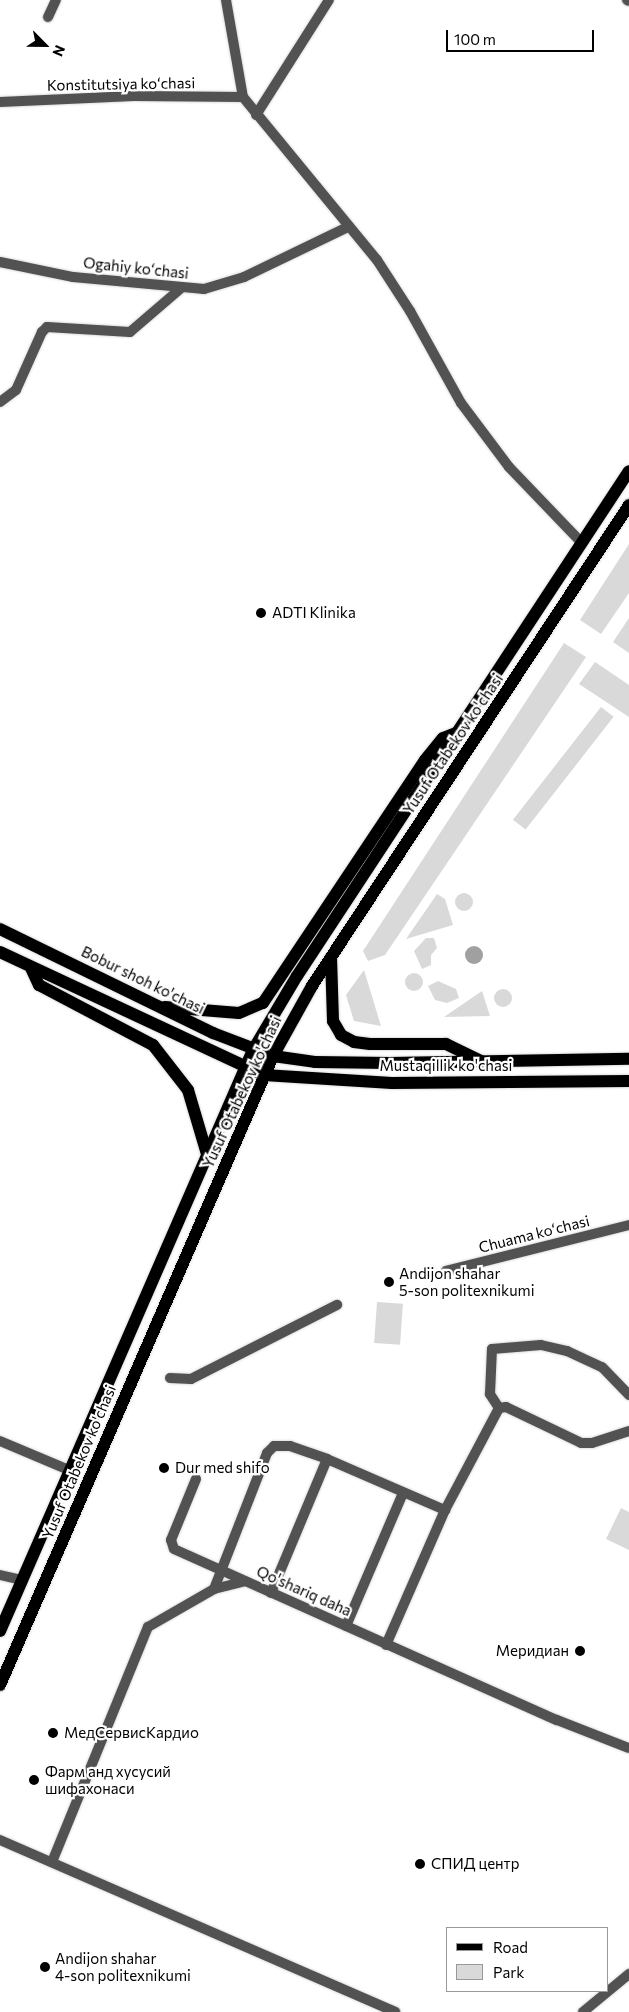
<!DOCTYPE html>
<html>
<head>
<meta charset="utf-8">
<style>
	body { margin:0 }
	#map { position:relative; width:629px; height:2012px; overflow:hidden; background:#fff; font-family:Commissioner,sans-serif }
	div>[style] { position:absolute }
	.green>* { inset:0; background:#d9d9d9; transform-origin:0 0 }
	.round { border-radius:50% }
	.water>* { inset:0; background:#a0a0a0 }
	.roads { filter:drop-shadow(0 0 1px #dbdbdb) drop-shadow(0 0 1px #dbdbdb) }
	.street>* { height:10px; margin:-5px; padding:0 5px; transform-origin:5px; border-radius:5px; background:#525252 }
	.primary>* { height:12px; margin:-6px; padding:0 6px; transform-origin:6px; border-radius:6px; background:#000 }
	.dots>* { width:14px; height:14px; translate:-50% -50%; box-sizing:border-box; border:2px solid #fff; border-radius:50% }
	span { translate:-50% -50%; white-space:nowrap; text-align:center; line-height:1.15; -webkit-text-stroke:4.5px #fff; paint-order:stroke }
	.street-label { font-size:15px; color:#000 }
	.poi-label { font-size:15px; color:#000 }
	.left { translate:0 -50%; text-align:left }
	.right { translate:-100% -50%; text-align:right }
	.legend { position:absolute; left:446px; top:1927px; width:162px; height:65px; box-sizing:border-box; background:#fff; border:1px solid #999; margin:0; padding:6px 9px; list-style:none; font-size:15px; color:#000 }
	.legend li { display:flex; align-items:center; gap:10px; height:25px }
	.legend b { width:25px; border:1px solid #999 }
	.north { position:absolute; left:20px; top:20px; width:50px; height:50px; -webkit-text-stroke:4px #fff; paint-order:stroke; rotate:113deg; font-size:14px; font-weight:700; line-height:20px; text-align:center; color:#000 }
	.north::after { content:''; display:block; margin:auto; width:18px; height:22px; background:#000; clip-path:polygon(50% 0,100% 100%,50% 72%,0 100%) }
	.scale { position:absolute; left:446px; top:30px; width:148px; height:22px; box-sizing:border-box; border:2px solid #000; border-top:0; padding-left:6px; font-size:15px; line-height:18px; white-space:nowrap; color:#000; -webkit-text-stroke:4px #fff; paint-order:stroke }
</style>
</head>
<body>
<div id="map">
	<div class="green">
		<div style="clip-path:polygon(629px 544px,629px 593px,601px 634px,580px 620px)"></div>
		<div style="clip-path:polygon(629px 618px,629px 653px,613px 642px)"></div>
		<div style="clip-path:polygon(564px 643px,586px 657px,385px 955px,368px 961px,363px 951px)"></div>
		<div style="clip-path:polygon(595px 662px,629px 685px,629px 717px,579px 684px)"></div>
		<div style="left:601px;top:707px;width:16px;height:143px;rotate:38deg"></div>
		<div class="round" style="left:455px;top:893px;width:18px;height:18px"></div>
		<div style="clip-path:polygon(437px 894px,445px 899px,453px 925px,406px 939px)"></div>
		<div style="clip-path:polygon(426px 938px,434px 938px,437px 948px,431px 955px,431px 965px,422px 969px,414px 951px)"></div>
		<div style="clip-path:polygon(364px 970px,381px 1026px,354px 1021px,346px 995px)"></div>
		<div class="round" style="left:405px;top:973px;width:18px;height:18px"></div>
		<div style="clip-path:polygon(438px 981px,456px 989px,459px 998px,447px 1003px,435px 1000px,428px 986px)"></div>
		<div class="round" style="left:494px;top:989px;width:18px;height:18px"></div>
		<div style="clip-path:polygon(482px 991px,490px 1016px,444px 1017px)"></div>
		<div style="left:377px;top:1302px;width:26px;height:41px;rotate:4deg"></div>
		<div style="clip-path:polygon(621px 1508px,629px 1512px,629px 1550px,606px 1539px)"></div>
	</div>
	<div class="water">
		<div class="round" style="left:465px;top:946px;width:18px;height:18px"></div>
	</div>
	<div class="roads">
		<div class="street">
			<div style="left:226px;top:0;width:98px;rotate:80.1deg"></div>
			<div style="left:243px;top:97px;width:211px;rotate:50.6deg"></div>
			<div style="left:377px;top:260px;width:61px;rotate:57.1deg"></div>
			<div style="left:410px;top:311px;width:105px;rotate:61deg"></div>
			<div style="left:461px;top:403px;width:80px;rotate:53.1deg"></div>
			<div style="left:509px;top:467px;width:105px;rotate:46.2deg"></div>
			<div style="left:627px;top:0;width:2px;rotate:27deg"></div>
			<div style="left:48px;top:17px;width:19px;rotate:-65deg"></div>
			<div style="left:0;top:102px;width:134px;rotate:-2.6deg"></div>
			<div style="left:134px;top:96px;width:109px;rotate:0.5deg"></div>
			<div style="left:256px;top:115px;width:136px;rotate:-57.6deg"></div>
			<div style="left:0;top:262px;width:75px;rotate:11.6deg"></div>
			<div style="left:73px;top:277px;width:132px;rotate:5.2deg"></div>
			<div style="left:204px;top:289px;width:42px;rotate:-16.7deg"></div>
			<div style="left:244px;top:277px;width:115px;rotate:-25.7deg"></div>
			<div style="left:0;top:402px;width:20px;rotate:-37deg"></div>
			<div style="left:16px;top:390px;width:64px;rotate:-65.9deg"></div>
			<div style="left:42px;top:332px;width:7px;rotate:-45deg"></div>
			<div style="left:47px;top:327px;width:83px;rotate:3.4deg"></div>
			<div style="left:130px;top:332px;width:66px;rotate:-40.7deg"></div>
			<div style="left:446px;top:1271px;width:189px;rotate:-14.1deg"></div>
			<div style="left:170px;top:1378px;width:21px;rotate:3deg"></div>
			<div style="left:191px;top:1379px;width:164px;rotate:-26.9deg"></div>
			<div style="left:499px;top:1408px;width:17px;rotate:-123deg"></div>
			<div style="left:490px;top:1394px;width:45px;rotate:-87.5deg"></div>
			<div style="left:492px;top:1349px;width:49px;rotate:-4.7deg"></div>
			<div style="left:541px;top:1345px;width:27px;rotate:13deg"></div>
			<div style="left:567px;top:1351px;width:38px;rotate:25deg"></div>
			<div style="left:602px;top:1367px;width:39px;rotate:46deg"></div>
			<div style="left:0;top:1441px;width:75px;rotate:22.8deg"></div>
			<div style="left:196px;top:1479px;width:66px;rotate:112.3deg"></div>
			<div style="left:171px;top:1540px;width:9px;rotate:72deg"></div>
			<div style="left:174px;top:1549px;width:419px;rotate:24.1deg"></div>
			<div style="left:557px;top:1720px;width:77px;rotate:21.3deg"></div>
			<div style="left:0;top:1575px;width:23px;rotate:13deg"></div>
			<div style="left:214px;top:1589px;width:146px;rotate:-68.7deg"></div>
			<div style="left:267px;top:1453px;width:10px;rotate:-45deg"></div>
			<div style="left:274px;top:1446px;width:16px"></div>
			<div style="left:290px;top:1446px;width:39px;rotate:19deg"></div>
			<div style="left:327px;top:1459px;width:129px;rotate:23.4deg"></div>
			<div style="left:271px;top:1593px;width:145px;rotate:-67.3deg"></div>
			<div style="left:346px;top:1626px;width:145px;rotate:-66.8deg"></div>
			<div style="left:386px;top:1645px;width:147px;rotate:-66.4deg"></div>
			<div style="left:445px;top:1510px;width:115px;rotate:-62.1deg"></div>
			<div style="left:499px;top:1408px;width:7px;rotate:-8deg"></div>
			<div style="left:506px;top:1407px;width:83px;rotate:25.6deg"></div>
			<div style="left:581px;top:1443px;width:11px"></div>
			<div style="left:592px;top:1443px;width:39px;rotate:-18deg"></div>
			<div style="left:0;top:1840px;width:431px;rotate:23.5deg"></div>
			<div style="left:52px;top:1862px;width:254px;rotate:-67.8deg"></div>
			<div style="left:148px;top:1627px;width:76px;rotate:-29.9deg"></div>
			<div style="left:214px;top:1589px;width:32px;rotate:-14deg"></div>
			<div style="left:583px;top:2012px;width:60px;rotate:-39.6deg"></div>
		</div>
		<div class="primary">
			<div style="left:0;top:929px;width:237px;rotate:26deg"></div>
			<div style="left:213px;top:1033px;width:64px;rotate:21deg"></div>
			<div style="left:273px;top:1056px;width:42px;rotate:8.1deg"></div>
			<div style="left:315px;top:1062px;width:75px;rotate:0.8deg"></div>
			<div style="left:390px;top:1063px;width:239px;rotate:-1deg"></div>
			<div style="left:0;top:952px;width:291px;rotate:25deg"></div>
			<div style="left:264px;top:1075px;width:128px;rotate:3.6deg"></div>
			<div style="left:392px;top:1083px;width:237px;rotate:-0.5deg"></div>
			<div style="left:331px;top:957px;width:64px;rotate:88.2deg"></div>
			<div style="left:333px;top:1021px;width:16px;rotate:60deg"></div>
			<div style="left:341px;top:1035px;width:15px;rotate:28deg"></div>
			<div style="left:354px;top:1042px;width:16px;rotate:7deg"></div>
			<div style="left:370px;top:1044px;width:76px"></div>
			<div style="left:446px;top:1044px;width:39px;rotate:26deg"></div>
			<div style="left:31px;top:968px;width:19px;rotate:65deg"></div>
			<div style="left:39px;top:985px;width:129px;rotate:27.8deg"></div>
			<div style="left:153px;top:1045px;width:57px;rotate:52.1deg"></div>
			<div style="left:188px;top:1090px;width:67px;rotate:73.5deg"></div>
			<div style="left:165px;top:1007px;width:74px;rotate:4.6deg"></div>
			<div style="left:239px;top:1013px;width:26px;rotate:-23deg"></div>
			<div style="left:263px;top:1003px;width:292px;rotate:-56.3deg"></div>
			<div style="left:425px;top:760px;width:28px;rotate:-51deg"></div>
			<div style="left:443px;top:738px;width:17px;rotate:-21deg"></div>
			<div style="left:0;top:1631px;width:634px;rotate:-66.47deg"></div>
			<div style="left:253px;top:1050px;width:86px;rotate:-59.3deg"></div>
			<div style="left:297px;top:976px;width:604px;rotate:-56.68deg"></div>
			<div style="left:0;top:1685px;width:686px;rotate:-66.54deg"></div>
			<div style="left:273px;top:1056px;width:80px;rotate:-60.9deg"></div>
			<div style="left:312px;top:986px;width:576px;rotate:-56.61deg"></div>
		</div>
	</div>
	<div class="dots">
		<div style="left:261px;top:613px;background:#000"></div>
		<div style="left:389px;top:1282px;background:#000"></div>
		<div style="left:164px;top:1468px;background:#000"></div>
		<div style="left:580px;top:1651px;background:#000"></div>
		<div style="left:53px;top:1733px;background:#000"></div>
		<div style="left:34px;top:1780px;background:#000"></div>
		<div style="left:420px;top:1864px;background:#000"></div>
		<div style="left:45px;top:1967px;background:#000"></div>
	</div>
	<div class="street-label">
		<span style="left:121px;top:84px;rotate:-1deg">Konstitutsiya koʻchasi</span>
		<span style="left:136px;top:268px;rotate:6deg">Ogahiy koʻchasi</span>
		<span style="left:453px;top:744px;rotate:-56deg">Yusuf Otabekov ko'chasi</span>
		<span style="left:143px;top:980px;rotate:26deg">Bobur shoh ko'chasi</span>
		<span style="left:446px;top:1066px">Mustaqillik ko'chasi</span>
		<span style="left:242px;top:1092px;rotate:-65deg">Yusuf Otabekov ko'chasi</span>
		<span style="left:534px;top:1234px;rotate:-14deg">Chuama koʻchasi</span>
		<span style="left:79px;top:1462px;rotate:-67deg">Yusuf Otabekov ko'chasi</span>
		<span style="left:304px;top:1591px;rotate:24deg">Qo'shariq daha</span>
	</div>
	<div class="poi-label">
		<span class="left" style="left:272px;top:613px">ADTI Klinika</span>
		<span class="left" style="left:399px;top:1282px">Andijon shahar<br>5-son politexnikumi</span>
		<span class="left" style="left:175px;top:1468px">Dur med shifo</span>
		<span class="right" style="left:569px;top:1651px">Меридиан</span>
		<span class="left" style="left:64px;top:1733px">МедСервисКардио</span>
		<span class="left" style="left:45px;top:1780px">Фарм анд хусусий<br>шифахонаси</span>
		<span class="left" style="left:431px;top:1864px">СПИД центр</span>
		<span class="left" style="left:55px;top:1967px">Andijon shahar<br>4-son politexnikumi</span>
	</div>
	<ul class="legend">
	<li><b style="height:6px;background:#000"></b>Road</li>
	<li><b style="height:14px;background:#d9d9d9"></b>Park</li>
	</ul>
	<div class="north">N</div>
	<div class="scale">100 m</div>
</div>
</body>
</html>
